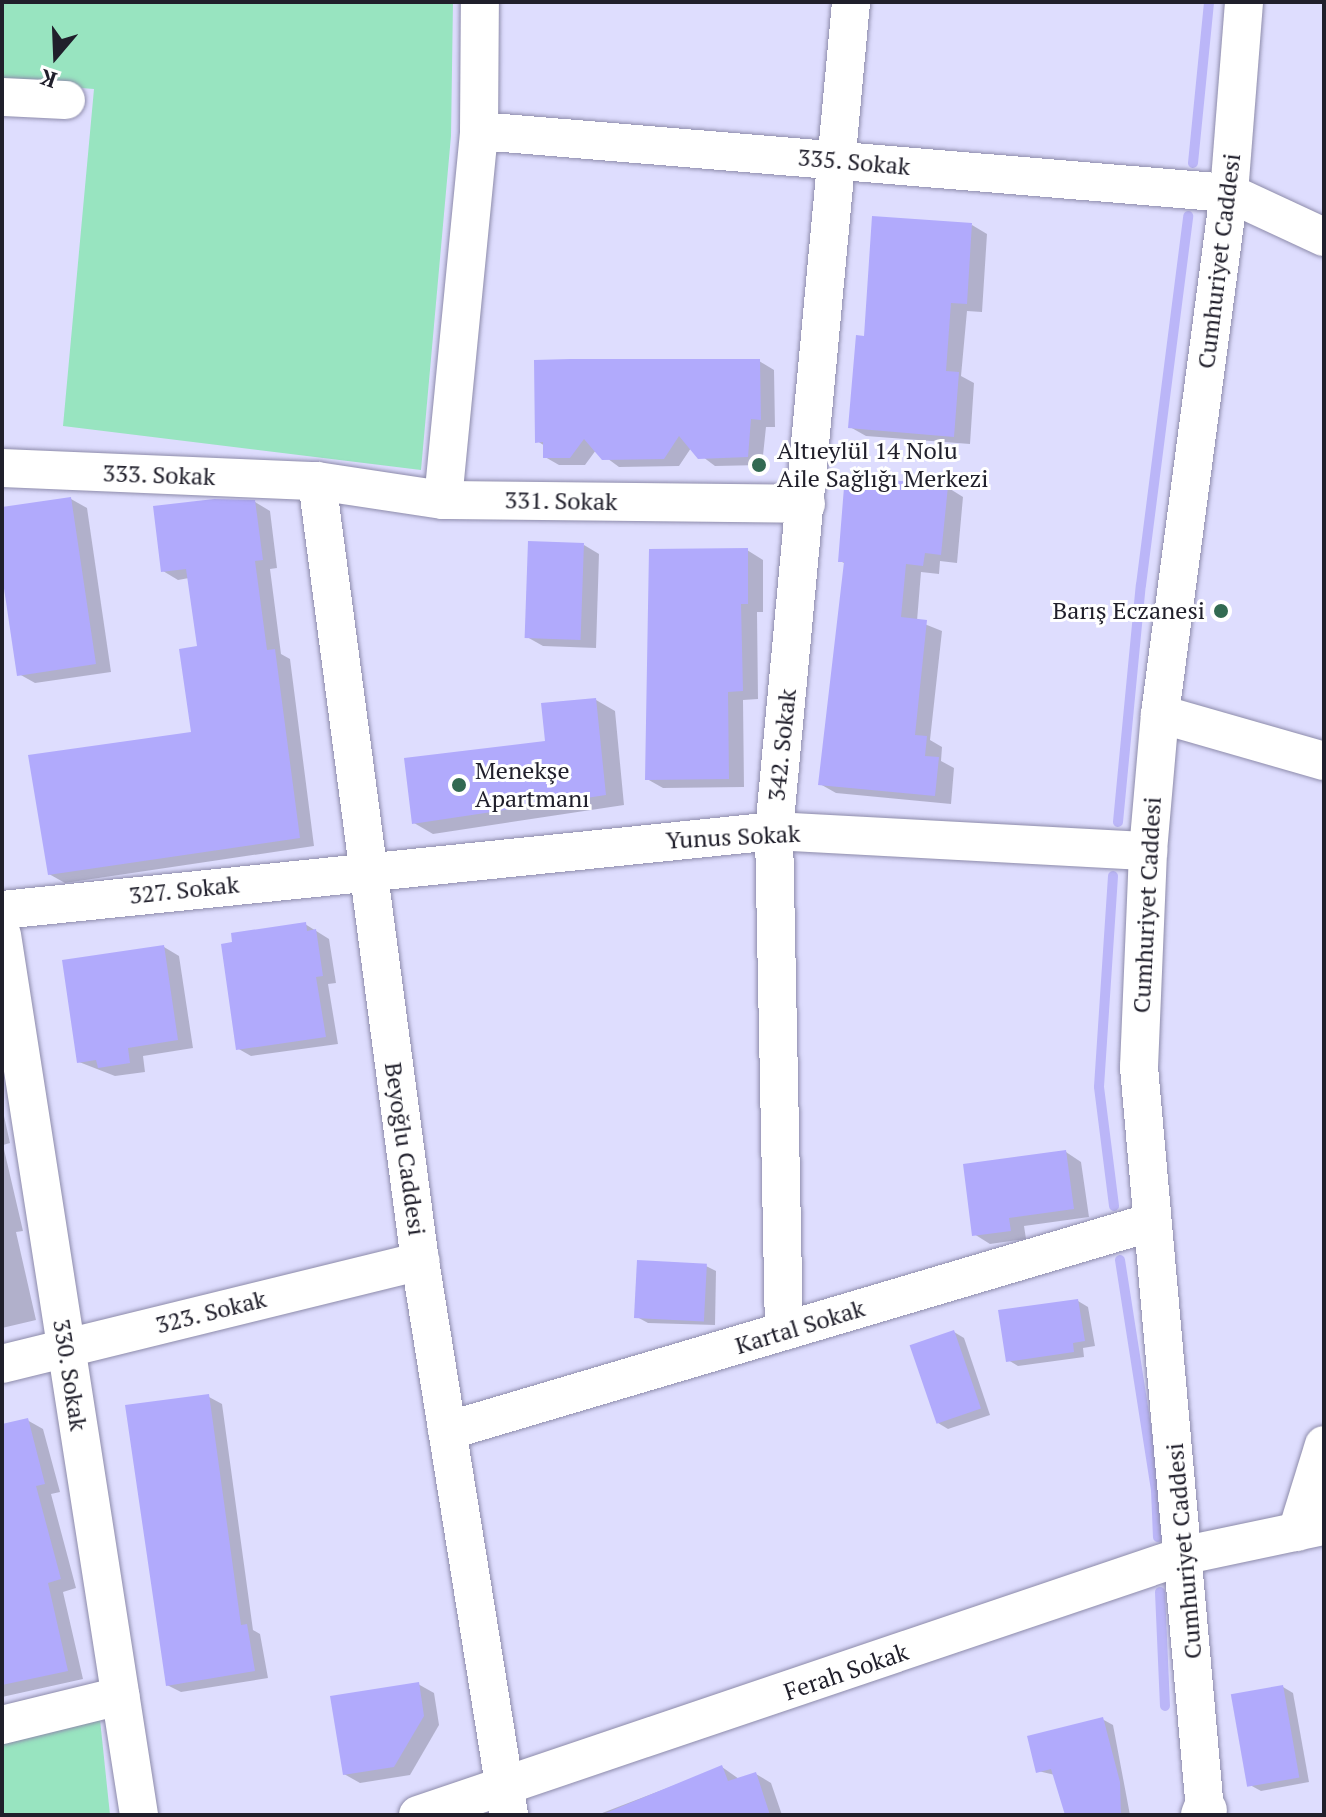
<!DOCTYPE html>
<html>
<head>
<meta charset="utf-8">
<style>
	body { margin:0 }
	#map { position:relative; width:1326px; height:1817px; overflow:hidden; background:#deddfe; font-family:"PT Serif",serif }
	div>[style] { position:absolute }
	.green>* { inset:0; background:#98e4c0 }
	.shadow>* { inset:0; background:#0003 }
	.stream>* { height:10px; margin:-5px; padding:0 5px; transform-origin:5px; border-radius:5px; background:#bbb6f8 }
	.building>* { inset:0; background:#b1aafc; transform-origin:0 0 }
	.roads { filter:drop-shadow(0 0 2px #8d8baa) drop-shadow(0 0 2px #8d8baa) }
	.street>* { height:38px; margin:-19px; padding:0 19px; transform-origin:19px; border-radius:19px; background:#fff }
	.secondary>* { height:44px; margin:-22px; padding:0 22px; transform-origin:22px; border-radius:22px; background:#fff }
	.dots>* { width:22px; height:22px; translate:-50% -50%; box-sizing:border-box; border:4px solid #fff; border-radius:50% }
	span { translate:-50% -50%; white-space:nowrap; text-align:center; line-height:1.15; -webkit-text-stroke:6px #fff; paint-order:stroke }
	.street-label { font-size:24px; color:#201f2b }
	.poi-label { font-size:24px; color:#201f2b }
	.left { translate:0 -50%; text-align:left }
	.right { translate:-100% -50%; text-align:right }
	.frame { position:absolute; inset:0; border:4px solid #201f2b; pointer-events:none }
	.north { position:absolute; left:16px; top:16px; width:80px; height:80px; -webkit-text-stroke:6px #fff; paint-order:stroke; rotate:199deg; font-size:22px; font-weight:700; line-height:32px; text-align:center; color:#201f2b }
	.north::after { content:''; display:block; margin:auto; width:28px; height:36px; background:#201f2b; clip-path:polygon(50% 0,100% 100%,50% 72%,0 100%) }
</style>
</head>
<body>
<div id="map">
	<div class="green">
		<div style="clip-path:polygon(2px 2px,453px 2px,451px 136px,421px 470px,63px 426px,94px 89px,2px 82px)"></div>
		<div style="clip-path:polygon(99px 1710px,110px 1815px,2px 1815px,2px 1735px)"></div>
	</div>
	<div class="shadow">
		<div style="clip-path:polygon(972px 225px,987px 234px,982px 312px,967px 311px,961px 376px,974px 383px,970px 444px,866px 436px,850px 427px,866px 338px)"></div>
		<div style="clip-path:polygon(759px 361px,774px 370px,775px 427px,766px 427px,762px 465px,715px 466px,691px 448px,679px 466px,619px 467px,596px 450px,585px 465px,559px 465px,545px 457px,545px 446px,537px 441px)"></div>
		<div style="clip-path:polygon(947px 487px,963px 497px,957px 563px,940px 561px,939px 574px,921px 572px,917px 621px,942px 631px,930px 740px,942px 747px,941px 761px,954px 768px,951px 804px,836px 793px,820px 784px,846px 564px,840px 561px)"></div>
		<div style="clip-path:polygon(71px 499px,87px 508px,111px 672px,35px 683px,19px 674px,2px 562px,2px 509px)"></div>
		<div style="clip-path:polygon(255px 502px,270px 511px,277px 568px,270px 569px,281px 654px,290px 659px,314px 846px,65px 883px,49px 874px,193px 733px,199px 648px,189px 578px,178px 580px,163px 571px)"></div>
		<div style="clip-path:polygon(584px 545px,599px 554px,596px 648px,543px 646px,527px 637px)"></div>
		<div style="clip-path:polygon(747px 550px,763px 560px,763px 612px,757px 612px,758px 699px,743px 700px,744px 787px,663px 788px,647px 779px)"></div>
		<div style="clip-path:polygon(596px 700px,615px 711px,624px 805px,433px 834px,414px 823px,547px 743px)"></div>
		<div style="clip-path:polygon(305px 924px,329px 939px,336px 983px,328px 984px,338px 1044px,251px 1056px,237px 1048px)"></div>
		<div style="clip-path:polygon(164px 947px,179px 956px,193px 1048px,143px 1056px,145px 1072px,115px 1076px,79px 1062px)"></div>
		<div style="clip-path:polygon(2px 1107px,10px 1143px,3px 1145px,23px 1231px,16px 1232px,36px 1320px,2px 1328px)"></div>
		<div style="clip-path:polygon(1066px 1152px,1081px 1162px,1089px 1217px,1024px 1226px,1026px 1239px,990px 1244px,974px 1234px)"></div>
		<div style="clip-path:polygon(706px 1266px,716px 1271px,715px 1325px,648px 1323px,637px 1317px)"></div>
		<div style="clip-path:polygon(1078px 1301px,1088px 1307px,1095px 1346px,1083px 1348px,1084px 1357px,1018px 1366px,1008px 1360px)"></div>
		<div style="clip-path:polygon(954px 1332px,964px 1338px,990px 1415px,948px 1429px,938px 1423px)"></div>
		<div style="clip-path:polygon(209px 1397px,222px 1404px,253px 1630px,260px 1634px,268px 1678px,181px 1692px,167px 1685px)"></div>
		<div style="clip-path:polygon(27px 1420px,43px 1429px,60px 1492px,51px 1494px,76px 1588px,63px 1592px,83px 1679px,2px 1697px,2px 1426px)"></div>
		<div style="clip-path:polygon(418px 1684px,434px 1693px,439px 1725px,410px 1775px,360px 1783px,344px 1774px)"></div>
		<div style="clip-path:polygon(1283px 1687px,1293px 1693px,1309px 1782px,1261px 1791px,1250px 1785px)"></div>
		<div style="clip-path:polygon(1102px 1719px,1113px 1725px,1130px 1815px,1067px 1815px,1055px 1775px,1038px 1771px)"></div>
		<div style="clip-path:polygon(722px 1767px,739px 1779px,756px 1774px,771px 1783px,782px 1815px,597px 1815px)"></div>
	</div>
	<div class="stream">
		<div style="left:1193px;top:163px;width:162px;rotate:-84.3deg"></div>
		<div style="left:1118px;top:822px;width:238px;rotate:-84.5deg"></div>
		<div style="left:1141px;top:585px;width:372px;rotate:-82.7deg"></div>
		<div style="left:1113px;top:876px;width:211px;rotate:93.8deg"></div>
		<div style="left:1099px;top:1087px;width:120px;rotate:82.8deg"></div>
		<div style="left:1120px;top:1260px;width:233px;rotate:81.1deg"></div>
		<div style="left:1156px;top:1490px;width:47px;rotate:87.6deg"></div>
		<div style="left:1160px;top:1592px;width:114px;rotate:87.5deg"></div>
	</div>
	<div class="building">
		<div style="clip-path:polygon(872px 216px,972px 223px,967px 304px,951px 303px,946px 371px,959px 372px,954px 437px,848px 428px,856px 335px,864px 336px)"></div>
		<div style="clip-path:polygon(570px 359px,760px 359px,761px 420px,751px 419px,748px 457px,698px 459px,679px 436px,664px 459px,602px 460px,584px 439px,570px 458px,543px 458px,543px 442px,535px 443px,534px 360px)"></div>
		<div style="clip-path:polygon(845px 475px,948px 486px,941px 555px,925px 553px,923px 566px,906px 564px,901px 617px,927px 620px,915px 735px,927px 736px,925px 756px,939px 757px,935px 796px,818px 785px,844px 562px,838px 562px)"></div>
		<div style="clip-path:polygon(71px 497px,96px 664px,17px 676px,2px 575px,2px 507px)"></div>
		<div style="clip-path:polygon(214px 499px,255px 500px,263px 560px,255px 561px,267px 650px,275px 649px,300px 838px,48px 875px,28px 755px,191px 732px,179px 649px,197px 646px,186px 569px,161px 572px,153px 506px)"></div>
		<div style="left:528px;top:541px;width:56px;height:97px;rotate:2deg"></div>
		<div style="clip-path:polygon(748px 548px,748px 604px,741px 604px,743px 691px,728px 692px,729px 779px,645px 780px,649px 549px)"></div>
		<div style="clip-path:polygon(596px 698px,606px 795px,412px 824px,404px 758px,545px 741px,541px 703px)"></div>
		<div style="clip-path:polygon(306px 922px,307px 931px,316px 929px,323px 976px,316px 977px,326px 1037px,236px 1050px,221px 944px,232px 942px,231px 933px)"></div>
		<div style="clip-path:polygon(164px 945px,178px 1040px,128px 1048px,130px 1063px,98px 1068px,96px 1060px,77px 1063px,62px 960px)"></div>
		<div style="clip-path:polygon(1066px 1150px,1074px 1209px,1009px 1218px,1011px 1231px,972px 1236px,963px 1164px)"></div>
		<div style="left:637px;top:1260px;width:70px;height:58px;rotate:3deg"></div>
		<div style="clip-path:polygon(1078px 1299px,1085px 1341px,1073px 1343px,1074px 1352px,1006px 1362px,998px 1310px)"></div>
		<div style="left:954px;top:1330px;width:83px;height:47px;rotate:71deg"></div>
		<div style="clip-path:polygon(209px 1394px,241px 1625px,247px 1624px,255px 1671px,166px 1686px,125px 1405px)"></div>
		<div style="clip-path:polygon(28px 1418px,45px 1484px,36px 1486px,61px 1579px,48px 1583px,68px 1671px,2px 1685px,2px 1424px)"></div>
		<div style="clip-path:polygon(419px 1682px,424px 1716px,394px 1767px,343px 1775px,330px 1696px)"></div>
		<div style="left:1283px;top:1685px;width:94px;height:53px;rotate:80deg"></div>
		<div style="clip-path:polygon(1103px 1717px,1120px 1782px,1121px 1815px,1065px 1815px,1051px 1769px,1036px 1773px,1027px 1736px)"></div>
		<div style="clip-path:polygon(722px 1765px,728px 1781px,756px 1772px,770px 1815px,601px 1815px)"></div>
	</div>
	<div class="roads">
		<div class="street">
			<div style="left:2px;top:97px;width:64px;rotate:2.7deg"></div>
			<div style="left:479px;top:131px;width:753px;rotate:4.73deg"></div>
			<div style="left:1229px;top:193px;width:105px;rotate:24.9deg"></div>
			<div style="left:2px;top:468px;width:315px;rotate:2.4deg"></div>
			<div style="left:317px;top:481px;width:127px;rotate:8.6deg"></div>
			<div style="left:443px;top:500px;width:363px;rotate:0.6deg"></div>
			<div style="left:317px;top:481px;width:787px;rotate:82.48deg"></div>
			<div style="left:420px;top:1261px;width:561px;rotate:80.87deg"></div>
			<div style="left:443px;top:500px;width:371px;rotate:-84.4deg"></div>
			<div style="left:479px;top:131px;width:129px;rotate:-89.6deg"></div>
			<div style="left:1160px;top:714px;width:171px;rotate:16deg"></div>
			<div style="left:2px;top:910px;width:776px;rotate:-5.84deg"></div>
			<div style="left:774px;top:831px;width:375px;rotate:3.1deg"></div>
			<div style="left:2px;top:935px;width:891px;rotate:81.15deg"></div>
			<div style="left:784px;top:1331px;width:500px;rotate:-91.15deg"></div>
			<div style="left:774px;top:831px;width:833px;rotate:-84.69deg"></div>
			<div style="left:2px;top:1364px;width:431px;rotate:-13.8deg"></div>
			<div style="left:447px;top:1431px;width:735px;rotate:-16.51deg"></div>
			<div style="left:1297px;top:1532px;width:91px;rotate:-72.8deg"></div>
			<div style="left:2px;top:1725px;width:122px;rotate:-13.8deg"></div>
			<div style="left:1205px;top:1810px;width:746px;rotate:-95.08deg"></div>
			<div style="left:1139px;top:1067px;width:216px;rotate:-87.6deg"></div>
			<div style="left:1148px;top:851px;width:138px;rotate:-85deg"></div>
			<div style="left:1160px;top:714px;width:526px;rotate:-82.46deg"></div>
			<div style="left:1229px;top:193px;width:192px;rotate:-85.5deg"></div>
			<div style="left:418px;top:1815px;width:811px;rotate:-18.7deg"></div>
			<div style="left:1186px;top:1555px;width:141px;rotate:-11.9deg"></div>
		</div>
		<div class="secondary">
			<div style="left:1203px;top:1815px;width:5px;rotate:-68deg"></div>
		</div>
	</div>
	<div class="dots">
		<div style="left:759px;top:465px;background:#326a52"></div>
		<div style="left:1221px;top:611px;background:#326a52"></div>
		<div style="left:459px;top:785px;background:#326a52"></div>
	</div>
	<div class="street-label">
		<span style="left:854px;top:162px;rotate:5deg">335. Sokak</span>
		<span style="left:1219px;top:261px;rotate:-83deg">Cumhuriyet Caddesi</span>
		<span style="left:159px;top:475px;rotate:2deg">333. Sokak</span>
		<span style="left:561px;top:501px;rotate:1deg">331. Sokak</span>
		<span style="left:782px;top:745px;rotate:-84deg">342. Sokak</span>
		<span style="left:733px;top:837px;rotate:-3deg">Yunus Sokak</span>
		<span style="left:184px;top:890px;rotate:-6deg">327. Sokak</span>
		<span style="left:1147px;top:905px;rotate:-87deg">Cumhuriyet Caddesi</span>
		<span style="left:405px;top:1149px;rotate:82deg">Beyoğlu Caddesi</span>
		<span style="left:211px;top:1312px;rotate:-14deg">323. Sokak</span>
		<span style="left:800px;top:1327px;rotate:-17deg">Kartal Sokak</span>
		<span style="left:70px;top:1375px;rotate:81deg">330. Sokak</span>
		<span style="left:1184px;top:1551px;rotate:-95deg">Cumhuriyet Caddesi</span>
		<span style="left:846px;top:1672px;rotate:-19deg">Ferah Sokak</span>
	</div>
	<div class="poi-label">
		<span class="left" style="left:777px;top:465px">Altıeylül 14 Nolu<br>Aile Sağlığı Merkezi</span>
		<span class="right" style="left:1205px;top:611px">Barış Eczanesi</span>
		<span class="left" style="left:475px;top:785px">Menekşe<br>Apartmanı</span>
	</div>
	<div class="frame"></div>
	<div class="north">K</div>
</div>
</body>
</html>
